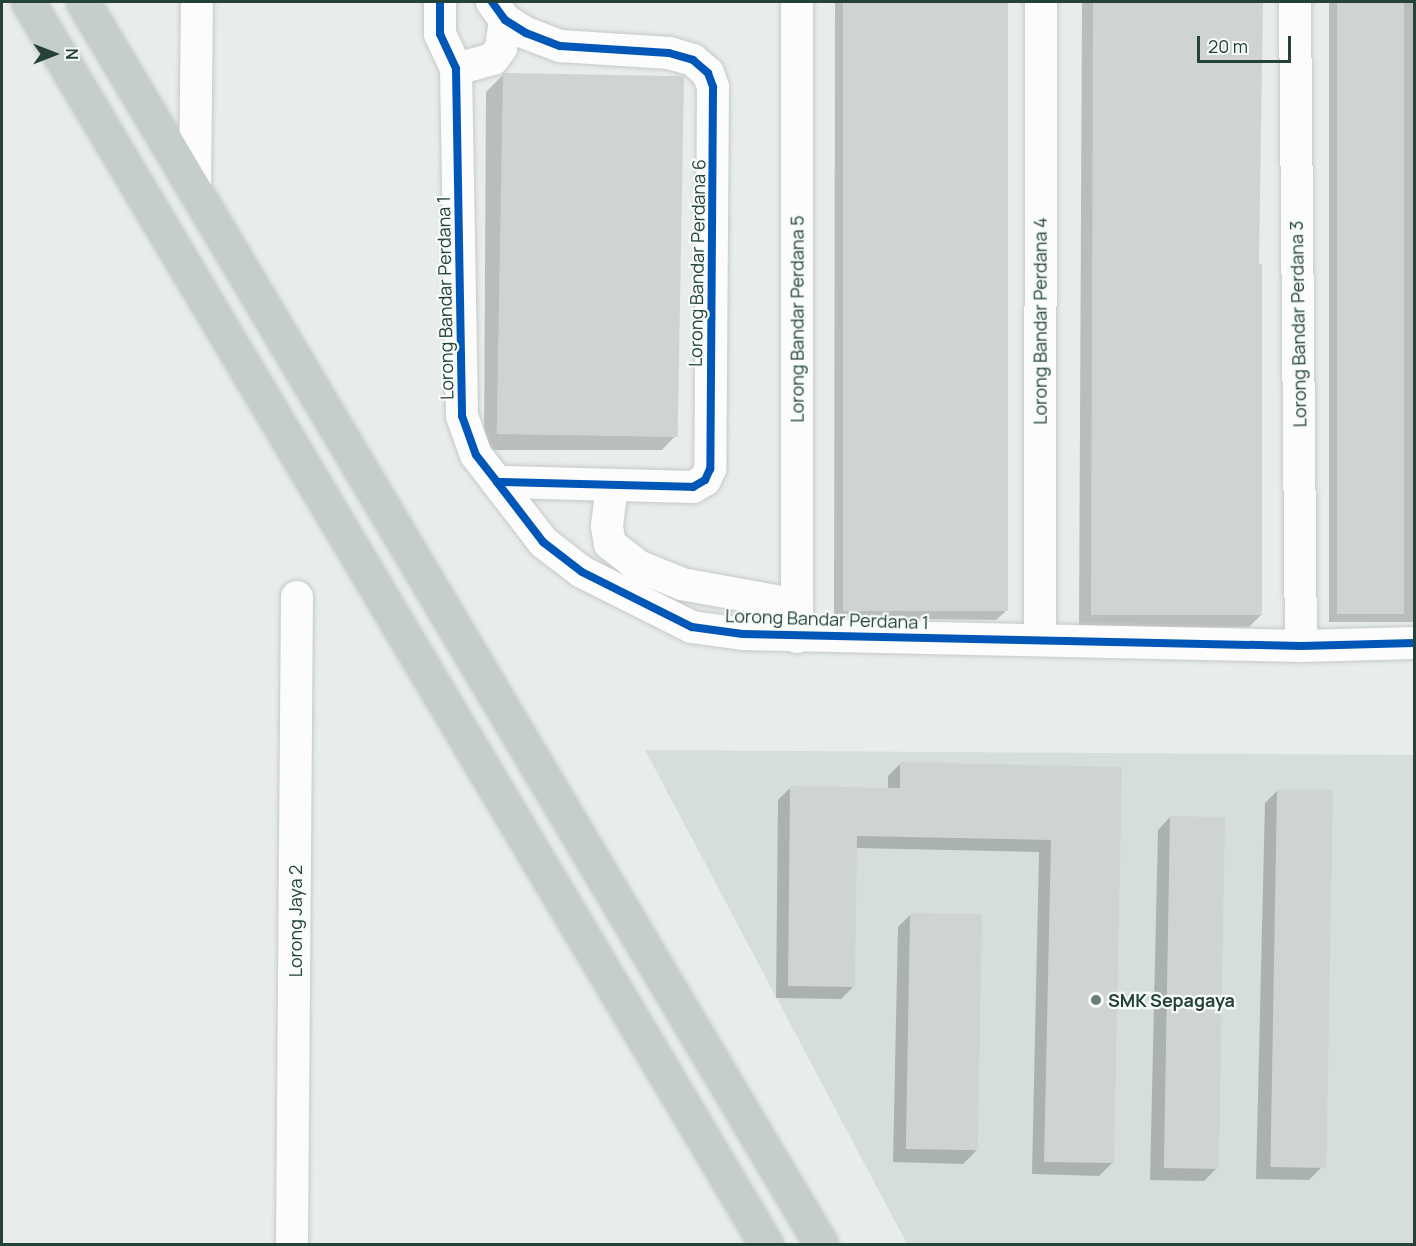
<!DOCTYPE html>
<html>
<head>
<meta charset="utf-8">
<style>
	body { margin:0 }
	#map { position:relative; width:1416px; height:1246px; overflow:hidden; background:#e8edeb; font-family:Manrope,sans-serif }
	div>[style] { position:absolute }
	.built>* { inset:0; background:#d6dedb }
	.shadow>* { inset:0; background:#0003; transform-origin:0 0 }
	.building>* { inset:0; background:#cfd4d2; transform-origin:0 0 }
	.roads { filter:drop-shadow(0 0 2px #c5cac8) drop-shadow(0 0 2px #c5cac8) }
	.minor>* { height:32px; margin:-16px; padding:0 16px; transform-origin:16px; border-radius:16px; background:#fcfcfc }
	.trunk>* { height:33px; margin:-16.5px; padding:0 16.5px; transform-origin:16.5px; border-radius:16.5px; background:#c6cecc }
	.cycleway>* { height:8px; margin:-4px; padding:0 4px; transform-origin:4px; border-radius:4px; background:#0057b8 }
	.dots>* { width:16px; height:16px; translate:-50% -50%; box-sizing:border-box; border:3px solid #f7fbf9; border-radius:50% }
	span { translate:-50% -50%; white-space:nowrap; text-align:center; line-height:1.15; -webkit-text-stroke:4.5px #f7fbf9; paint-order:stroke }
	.street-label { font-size:18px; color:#24423a }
	.poi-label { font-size:18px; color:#24423a; font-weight:700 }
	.left { translate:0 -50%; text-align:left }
	.frame { position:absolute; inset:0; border:3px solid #24423a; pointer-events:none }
	.north { position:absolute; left:24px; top:24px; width:60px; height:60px; -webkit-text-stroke:4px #f7fbf9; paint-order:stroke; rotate:90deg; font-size:16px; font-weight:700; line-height:24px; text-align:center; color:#24423a }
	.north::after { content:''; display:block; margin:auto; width:21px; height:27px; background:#24423a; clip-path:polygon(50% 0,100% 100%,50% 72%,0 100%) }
	.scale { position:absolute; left:1197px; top:36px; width:94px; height:27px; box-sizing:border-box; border:3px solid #24423a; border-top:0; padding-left:8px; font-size:18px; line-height:21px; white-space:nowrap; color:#24423a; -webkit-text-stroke:4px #f7fbf9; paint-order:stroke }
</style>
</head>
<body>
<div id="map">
	<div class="built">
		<div style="clip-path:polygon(645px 750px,1414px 755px,1414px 1244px,907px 1244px)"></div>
	</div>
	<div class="shadow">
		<div style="clip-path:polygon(835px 2px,1006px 2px,1005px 612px,996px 620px,834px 618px)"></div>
		<div style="clip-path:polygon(1082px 2px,1262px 2px,1258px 266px,1261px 615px,1249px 627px,1079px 627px)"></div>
		<div style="left:1329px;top:2px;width:85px;height:620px"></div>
		<div style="clip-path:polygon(503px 75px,678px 433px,662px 450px,484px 450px,486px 92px)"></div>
		<div style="clip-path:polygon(901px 763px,1120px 769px,1112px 1163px,1099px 1176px,1032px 1174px,1039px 852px,856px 848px,854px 986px,841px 999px,776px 998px,778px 800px,791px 787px,888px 789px,888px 776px)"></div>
		<div style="clip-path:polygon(1278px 790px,1322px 1167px,1309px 1180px,1256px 1179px,1265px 803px)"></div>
		<div style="clip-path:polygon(1170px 817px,1217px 1168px,1204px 1181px,1150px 1180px,1158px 830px)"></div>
		<div style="clip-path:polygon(911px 914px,976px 1151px,963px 1164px,893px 1162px,898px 927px)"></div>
	</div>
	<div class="building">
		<div style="left:843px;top:2px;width:165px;height:609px"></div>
		<div style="clip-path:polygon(1093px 2px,1263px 2px,1259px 264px,1262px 264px,1262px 615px,1091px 615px)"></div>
		<div style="left:1337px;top:2px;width:67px;height:612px"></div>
		<div style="left:503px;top:73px;width:181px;height:361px;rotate:1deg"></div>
		<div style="clip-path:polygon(900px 762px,1122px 767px,1114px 1163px,1044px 1162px,1051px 840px,857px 836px,855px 987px,788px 986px,790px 786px,900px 788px)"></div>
		<div style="left:1277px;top:789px;width:56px;height:378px;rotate:1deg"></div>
		<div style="left:1170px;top:816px;width:55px;height:352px;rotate:1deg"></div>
		<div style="left:910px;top:913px;width:72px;height:236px;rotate:1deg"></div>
	</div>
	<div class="roads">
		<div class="minor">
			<div style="left:440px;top:2px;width:32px;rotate:90deg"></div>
			<div style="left:440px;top:34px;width:38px;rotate:65deg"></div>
			<div style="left:456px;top:69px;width:347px;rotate:89deg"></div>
			<div style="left:462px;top:416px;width:41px;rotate:70.3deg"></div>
			<div style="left:476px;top:455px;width:34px;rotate:52deg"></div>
			<div style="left:497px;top:482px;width:76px;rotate:52.5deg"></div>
			<div style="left:543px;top:542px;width:49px;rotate:37.6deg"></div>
			<div style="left:582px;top:572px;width:123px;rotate:26.6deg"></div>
			<div style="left:692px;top:627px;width:51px;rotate:7.8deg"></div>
			<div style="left:743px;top:634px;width:558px;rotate:1.23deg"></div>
			<div style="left:1301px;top:646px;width:113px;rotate:-1.5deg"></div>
			<div style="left:492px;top:2px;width:22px;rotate:54deg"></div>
			<div style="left:505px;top:20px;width:25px;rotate:32deg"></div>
			<div style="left:526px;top:33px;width:36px;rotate:21deg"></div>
			<div style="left:560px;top:46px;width:109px;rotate:3.7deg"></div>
			<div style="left:669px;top:53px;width:25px;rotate:16deg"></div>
			<div style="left:693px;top:60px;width:20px;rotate:41deg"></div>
			<div style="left:708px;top:73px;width:15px;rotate:70deg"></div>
			<div style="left:713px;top:87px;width:382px;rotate:90.4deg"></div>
			<div style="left:710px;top:469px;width:12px;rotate:114deg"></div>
			<div style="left:705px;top:480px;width:14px;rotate:150deg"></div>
			<div style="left:693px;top:487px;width:196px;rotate:-178.5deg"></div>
			<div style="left:1295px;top:2px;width:644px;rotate:89.47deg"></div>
			<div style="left:456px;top:69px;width:38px;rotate:-15deg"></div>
			<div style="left:493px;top:59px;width:14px;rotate:-54deg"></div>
			<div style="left:501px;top:48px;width:28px;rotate:-82deg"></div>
			<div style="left:195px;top:186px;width:184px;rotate:-89.4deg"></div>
			<div style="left:612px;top:485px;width:41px;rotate:97deg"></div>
			<div style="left:607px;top:526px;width:18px;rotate:81deg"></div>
			<div style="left:610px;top:544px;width:36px;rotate:38deg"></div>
			<div style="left:638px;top:566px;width:48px;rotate:22.2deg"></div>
			<div style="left:682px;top:584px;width:117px;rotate:10.3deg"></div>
			<div style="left:797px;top:637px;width:635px;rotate:-90deg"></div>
			<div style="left:1040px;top:640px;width:638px;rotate:-89.91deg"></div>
			<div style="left:292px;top:1244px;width:647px;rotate:-89.56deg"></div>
		</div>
		<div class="trunk">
			<div style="left:28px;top:2px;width:1445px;rotate:59.28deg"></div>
			<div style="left:83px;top:2px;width:1445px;rotate:59.28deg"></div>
		</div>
	</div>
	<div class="cycleway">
		<div style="left:440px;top:2px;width:32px;rotate:90deg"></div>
		<div style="left:440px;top:34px;width:38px;rotate:65deg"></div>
		<div style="left:456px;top:69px;width:347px;rotate:89deg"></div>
		<div style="left:462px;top:416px;width:41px;rotate:70.3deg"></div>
		<div style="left:476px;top:455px;width:34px;rotate:52deg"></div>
		<div style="left:497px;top:482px;width:76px;rotate:52.5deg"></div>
		<div style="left:543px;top:542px;width:49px;rotate:37.6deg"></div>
		<div style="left:582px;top:572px;width:123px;rotate:26.6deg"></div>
		<div style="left:692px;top:627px;width:51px;rotate:7.8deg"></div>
		<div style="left:743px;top:634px;width:558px;rotate:1.23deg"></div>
		<div style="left:1301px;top:646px;width:113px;rotate:-1.5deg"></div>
		<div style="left:492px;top:2px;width:22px;rotate:54deg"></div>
		<div style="left:505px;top:20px;width:25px;rotate:32deg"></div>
		<div style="left:526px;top:33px;width:36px;rotate:21deg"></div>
		<div style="left:560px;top:46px;width:109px;rotate:3.7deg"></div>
		<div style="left:669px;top:53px;width:25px;rotate:16deg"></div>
		<div style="left:693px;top:60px;width:20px;rotate:41deg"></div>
		<div style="left:708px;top:73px;width:15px;rotate:70deg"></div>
		<div style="left:713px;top:87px;width:382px;rotate:90.4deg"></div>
		<div style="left:710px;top:469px;width:12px;rotate:114deg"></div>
		<div style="left:705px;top:480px;width:14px;rotate:150deg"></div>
		<div style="left:693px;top:487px;width:196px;rotate:-178.5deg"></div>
	</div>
	<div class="dots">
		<div style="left:1096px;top:1000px;background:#697e78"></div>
	</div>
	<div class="street-label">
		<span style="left:697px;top:263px;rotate:-89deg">Lorong Bandar Perdana 6</span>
		<span style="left:445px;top:298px;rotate:-91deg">Lorong Bandar Perdana 1</span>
		<span style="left:797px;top:319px;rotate:-90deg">Lorong Bandar Perdana 5</span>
		<span style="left:1040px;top:321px;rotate:-90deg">Lorong Bandar Perdana 4</span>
		<span style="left:1298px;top:324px;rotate:-91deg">Lorong Bandar Perdana 3</span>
		<span style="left:827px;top:619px;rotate:2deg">Lorong Bandar Perdana 1</span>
		<span style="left:295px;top:921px;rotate:-90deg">Lorong Jaya 2</span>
	</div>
	<div class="poi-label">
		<span class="left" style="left:1108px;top:1000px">SMK Sepagaya</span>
	</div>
	<div class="frame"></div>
	<div class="north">N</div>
	<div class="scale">20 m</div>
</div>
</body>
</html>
